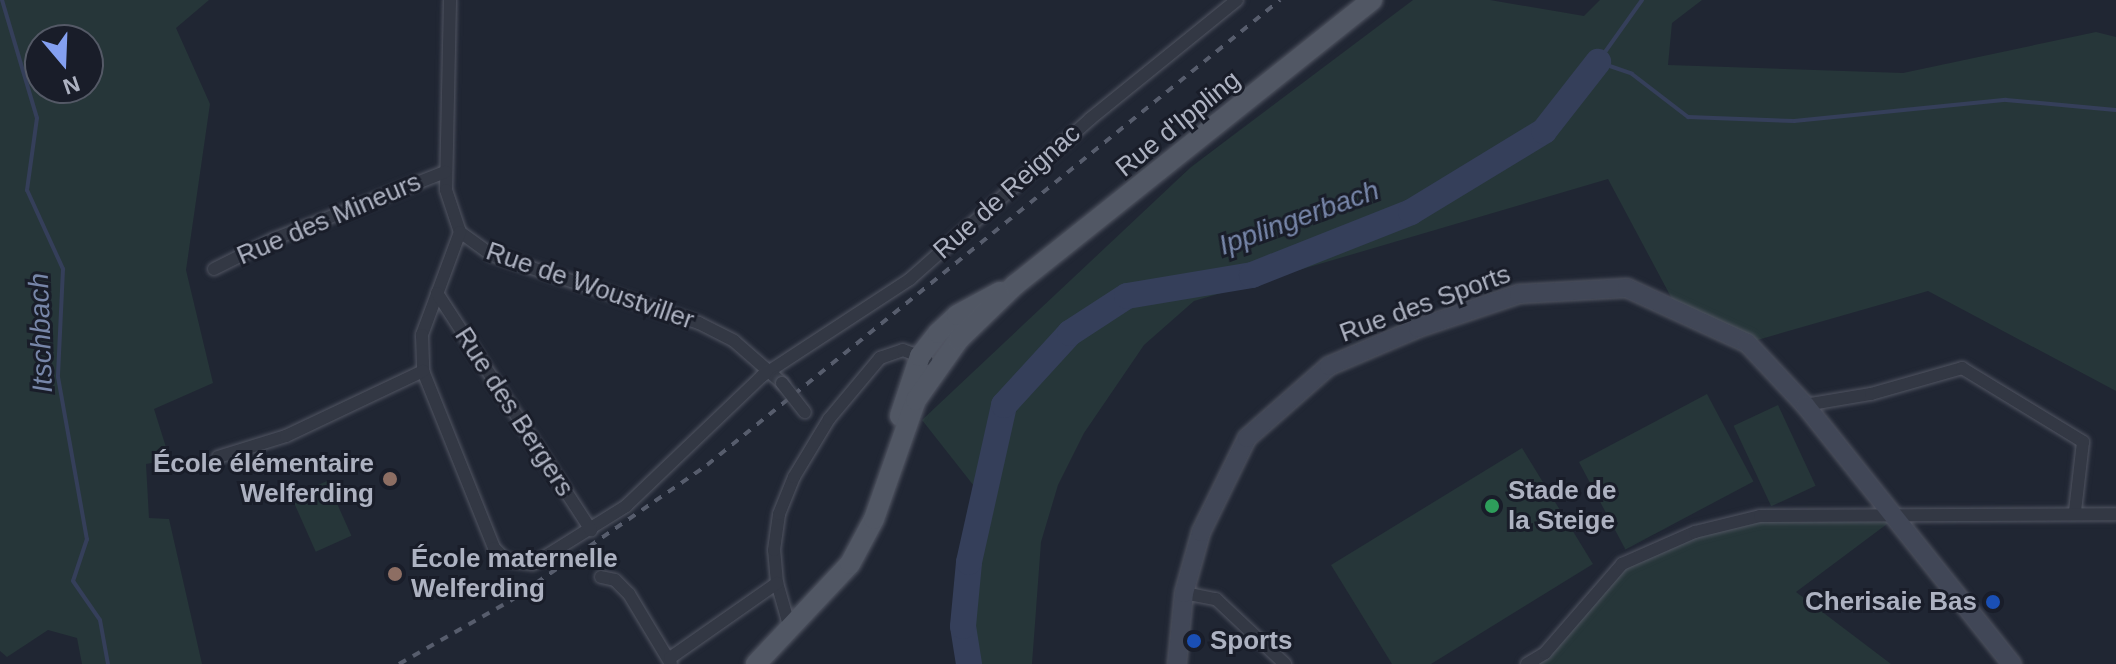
<!DOCTYPE html>
<html>
<head>
<meta charset="utf-8">
<style>
	body { margin:0 }
	#map { position:relative; width:2116px; height:664px; overflow:hidden; background:#202633; font-family:Arial,sans-serif }
	div>[style] { position:absolute }
	.green>* { inset:0; background:#263639; transform-origin:0 0 }
	.stream>* { height:4px; margin:-2px; padding:0 2px; transform-origin:2px; border-radius:2px; background:#353f5a }
	.river>* { height:26px; margin:-13px; padding:0 13px; transform-origin:13px; border-radius:13px; background:#353f5a }
	.roads { filter:drop-shadow(0 0 2px #515562) drop-shadow(0 0 2px #515562) }
	.street>* { height:12px; margin:-6px; padding:0 6px; transform-origin:6px; border-radius:6px; background:#333844 }
	.secondary>* { height:18px; margin:-9px; padding:0 9px; transform-origin:9px; border-radius:9px; background:#414757 }
	.primary>* { height:20px; margin:-10px; padding:0 10px; transform-origin:10px; border-radius:10px; background:#515764 }
	.rail>* { height:4px; margin-top:-2px; transform-origin:0; background:repeating-linear-gradient(90deg,#575d6d 0 8px,transparent 0 16px) }
	.bridges { filter:drop-shadow(0 0 2px #515562) drop-shadow(0 0 2px #515562) }
	.street-bridge>* { height:12px; margin:-6px; padding:0 6px; transform-origin:6px; border-radius:6px; background:#333844 }
	.dots>* { width:22px; height:22px; translate:-50% -50%; box-sizing:border-box; border:4px solid #191d29; border-radius:50% }
	span { translate:-50% -50%; white-space:nowrap; text-align:center; line-height:1.15; -webkit-text-stroke:6px #191d29; paint-order:stroke }
	.street-label { font-size:26px; color:#adb2c1 }
	.poi-label { font-size:26px; color:#adb2c1; font-weight:700 }
	.right { translate:-100% -50%; text-align:right }
	.left { translate:0 -50%; text-align:left }
	.water-label { font-size:28px; color:#7786a9; font-style:italic }
	.north { position:absolute; left:24px; top:24px; width:80px; height:80px; box-sizing:border-box; background:#191d29; border:2px solid #545966; border-radius:50%; rotate:161deg; font-size:22px; font-weight:700; line-height:32px; text-align:center; color:#adb2c1 }
	.north::after { content:''; display:block; margin:auto; width:28px; height:36px; background:#84a0f0; clip-path:polygon(50% 0,100% 100%,50% 72%,0 100%) }
</style>
</head>
<body>
<div id="map">
	<div class="green">
		<div style="clip-path:polygon(evenodd,0 0,209px 0,176px 28px,210px 104px,186px 270px,213px 383px,154px 409px,170px 460px,146px 464px,149px 518px,169px 519px,202px 664px,82px 664px,77px 638px,48px 630px,7px 657px,0 651px,0 0,40px 40px,88px 40px,88px 88px,40px 88px,40px 40px)"></div>
		<div style="clip-path:polygon(1413px 0,1490px 0,1584px 16px,1600px 0,1702px 0,1672px 23px,1668px 65px,1903px 73px,2096px 32px,2116px 37px,2116px 391px,1928px 291px,1747px 343px,1679px 312px,1608px 179px,1194px 301px,1144px 345px,1084px 433px,1058px 485px,1041px 542px,1032px 664px,969px 664px,963px 626px,981px 495px,922px 420px,1191px 167px)"></div>
		<div style="left:1707px;top:394px;width:99px;height:145px;rotate:62deg"></div>
		<div style="left:1778px;top:405px;width:89px;height:49px;rotate:65deg"></div>
		<div style="clip-path:polygon(1522px 448px,1593px 564px,1431px 664px,1392px 664px,1331px 565px)"></div>
		<div style="left:327px;top:481px;width:60px;height:39px;rotate:66deg"></div>
		<div style="clip-path:polygon(1760px 516px,1895px 518px,1796px 592px,1891px 664px,1527px 664px,1622px 564px,1695px 532px)"></div>
	</div>
	<div class="stream">
		<div style="left:2px;top:0;width:123px;rotate:73.5deg"></div>
		<div style="left:37px;top:118px;width:73px;rotate:97.9deg"></div>
		<div style="left:27px;top:190px;width:87px;rotate:65.5deg"></div>
		<div style="left:63px;top:269px;width:108px;rotate:92.7deg"></div>
		<div style="left:58px;top:377px;width:165px;rotate:79.9deg"></div>
		<div style="left:87px;top:539px;width:44px;rotate:108.4deg"></div>
		<div style="left:73px;top:581px;width:47px;rotate:55.3deg"></div>
		<div style="left:100px;top:620px;width:45px;rotate:79.7deg"></div>
		<div style="left:1642px;top:0;width:76px;rotate:125.4deg"></div>
		<div style="left:1598px;top:62px;width:36px;rotate:19deg"></div>
		<div style="left:1632px;top:74px;width:71px;rotate:37.5deg"></div>
		<div style="left:1688px;top:117px;width:106px;rotate:2.2deg"></div>
		<div style="left:1794px;top:121px;width:213px;rotate:-5.7deg"></div>
		<div style="left:2006px;top:100px;width:110px;rotate:5.2deg"></div>
	</div>
	<div class="river">
		<div style="left:969px;top:664px;width:38px;rotate:-99deg"></div>
		<div style="left:963px;top:626px;width:64px;rotate:-84.6deg"></div>
		<div style="left:969px;top:562px;width:161px;rotate:-77.4deg"></div>
		<div style="left:1004px;top:405px;width:98px;rotate:-47.5deg"></div>
		<div style="left:1070px;top:333px;width:68px;rotate:-33deg"></div>
		<div style="left:1127px;top:296px;width:127px;rotate:-9.5deg"></div>
		<div style="left:1252px;top:275px;width:171px;rotate:-21.6deg"></div>
		<div style="left:1411px;top:212px;width:156px;rotate:-31.3deg"></div>
		<div style="left:1544px;top:131px;width:88px;rotate:-52deg"></div>
	</div>
	<div class="roads">
		<div class="street">
			<div style="left:450px;top:0;width:190px;rotate:91.2deg"></div>
			<div style="left:446px;top:190px;width:44px;rotate:71.6deg"></div>
			<div style="left:460px;top:232px;width:39px;rotate:36deg"></div>
			<div style="left:492px;top:255px;width:218px;rotate:18.2deg"></div>
			<div style="left:699px;top:323px;width:39px;rotate:27deg"></div>
			<div style="left:734px;top:341px;width:64px;rotate:41.2deg"></div>
			<div style="left:460px;top:232px;width:110px;rotate:110.3deg"></div>
			<div style="left:422px;top:335px;width:36px;rotate:88deg"></div>
			<div style="left:423px;top:371px;width:191px;rotate:68.1deg"></div>
			<div style="left:494px;top:548px;width:17px;rotate:45deg"></div>
			<div style="left:506px;top:560px;width:27px;rotate:8deg"></div>
			<div style="left:533px;top:564px;width:110px;rotate:-31.9deg"></div>
			<div style="left:626px;top:506px;width:188px;rotate:-43.7deg"></div>
			<div style="left:762px;top:376px;width:177px;rotate:-33.2deg"></div>
			<div style="left:910px;top:279px;width:241px;rotate:-41.6deg"></div>
			<div style="left:1090px;top:119px;width:189px;rotate:-39deg"></div>
			<div style="left:214px;top:269px;width:67px;rotate:-26.6deg"></div>
			<div style="left:274px;top:239px;width:184px;rotate:-21.4deg"></div>
			<div style="left:437px;top:293px;width:283px;rotate:57deg"></div>
			<div style="left:1805px;top:405px;width:67px;rotate:-9.5deg"></div>
			<div style="left:1871px;top:394px;width:95px;rotate:-15.9deg"></div>
			<div style="left:1962px;top:368px;width:142px;rotate:31.4deg"></div>
			<div style="left:2083px;top:442px;width:69px;rotate:96.6deg"></div>
			<div style="left:218px;top:457px;width:71px;rotate:-17.2deg"></div>
			<div style="left:286px;top:436px;width:152px;rotate:-25.4deg"></div>
			<div style="left:601px;top:577px;width:14px;rotate:12deg"></div>
			<div style="left:615px;top:580px;width:20px;rotate:45deg"></div>
			<div style="left:629px;top:594px;width:82px;rotate:59deg"></div>
			<div style="left:1184px;top:593px;width:33px;rotate:11deg"></div>
			<div style="left:1216px;top:599px;width:95px;rotate:43.3deg"></div>
			<div style="left:791px;top:632px;width:51px;rotate:-105.9deg"></div>
			<div style="left:777px;top:583px;width:33px;rotate:-95deg"></div>
			<div style="left:774px;top:550px;width:36px;rotate:-82deg"></div>
			<div style="left:779px;top:514px;width:40px;rotate:-68deg"></div>
			<div style="left:794px;top:477px;width:68px;rotate:-58.9deg"></div>
			<div style="left:829px;top:419px;width:80px;rotate:-50.1deg"></div>
			<div style="left:880px;top:358px;width:24px;rotate:-19deg"></div>
			<div style="left:903px;top:350px;width:25px;rotate:21deg"></div>
			<div style="left:670px;top:658px;width:131px;rotate:-35deg"></div>
			<div style="left:1527px;top:664px;width:21px;rotate:-31deg"></div>
			<div style="left:1545px;top:653px;width:118px;rotate:-49.1deg"></div>
			<div style="left:1622px;top:564px;width:80px;rotate:-23.7deg"></div>
			<div style="left:1695px;top:532px;width:67px;rotate:-13.8deg"></div>
			<div style="left:1760px;top:516px;width:356px;rotate:-0.3deg"></div>
		</div>
		<div class="secondary">
			<div style="left:1177px;top:664px;width:71px;rotate:-84.4deg"></div>
			<div style="left:1184px;top:593px;width:63px;rotate:-74.4deg"></div>
			<div style="left:1201px;top:532px;width:105px;rotate:-63.9deg"></div>
			<div style="left:1247px;top:438px;width:109px;rotate:-41.3deg"></div>
			<div style="left:1329px;top:366px;width:97px;rotate:-23.1deg"></div>
			<div style="left:1418px;top:328px;width:107px;rotate:-18.6deg"></div>
			<div style="left:1519px;top:294px;width:108px;rotate:-3.2deg"></div>
			<div style="left:1627px;top:288px;width:132px;rotate:24.6deg"></div>
			<div style="left:1747px;top:343px;width:85px;rotate:46.9deg"></div>
			<div style="left:1805px;top:405px;width:332px;rotate:51.4deg"></div>
		</div>
		<div class="primary">
			<div style="left:900px;top:416px;width:63px;rotate:-71.6deg"></div>
			<div style="left:920px;top:356px;width:29px;rotate:-52deg"></div>
			<div style="left:938px;top:333px;width:26px;rotate:-43deg"></div>
			<div style="left:957px;top:315px;width:49px;rotate:-28.1deg"></div>
			<div style="left:756px;top:664px;width:137px;rotate:-46.8deg"></div>
			<div style="left:850px;top:564px;width:51px;rotate:-61.9deg"></div>
			<div style="left:874px;top:519px;width:126px;rotate:-70.6deg"></div>
			<div style="left:916px;top:400px;width:75px;rotate:-54.8deg"></div>
			<div style="left:959px;top:339px;width:78px;rotate:-44deg"></div>
			<div style="left:1015px;top:285px;width:457px;rotate:-38.6deg"></div>
		</div>
	</div>
	<div class="rail">
		<div style="left:399px;top:664px;width:128px;rotate:-29.6deg"></div>
		<div style="left:510px;top:601px;width:239px;rotate:-34.6deg"></div>
		<div style="left:707px;top:465px;width:738px;rotate:-39.06deg"></div>
	</div>
	<div class="bridges">
		<div class="street-bridge">
			<div style="left:782px;top:383px;width:37px;rotate:52deg"></div>
		</div>
	</div>
	<div class="dots">
		<div style="left:390px;top:479px;background:#8d6e63"></div>
		<div style="left:1492px;top:506px;background:#2e9e5b"></div>
		<div style="left:395px;top:574px;background:#8d6e63"></div>
		<div style="left:1993px;top:602px;background:#1a4fb4"></div>
		<div style="left:1194px;top:641px;background:#1a4fb4"></div>
	</div>
	<div class="street-label">
		<span style="left:1178px;top:124px;rotate:-39deg">Rue d'Ippling</span>
		<span style="left:1007px;top:192px;rotate:-42deg">Rue de Reignac</span>
		<span style="left:329px;top:219px;rotate:-23deg">Rue des Mineurs</span>
		<span style="left:590px;top:286px;rotate:19deg">Rue de Woustviller</span>
		<span style="left:1425px;top:304px;rotate:-20deg">Rue des Sports</span>
		<span style="left:514px;top:412px;rotate:57deg">Rue des Bergers</span>
	</div>
	<div class="poi-label">
		<span class="right" style="left:374px;top:479px">École élémentaire<br>Welferding</span>
		<span class="left" style="left:1508px;top:506px">Stade de<br>la Steige</span>
		<span class="left" style="left:411px;top:574px">École maternelle<br>Welferding</span>
		<span class="right" style="left:1977px;top:602px">Cherisaie Bas</span>
		<span class="left" style="left:1210px;top:641px">Sports</span>
	</div>
	<div class="water-label">
		<span style="left:1299px;top:218px;rotate:-20deg">Ipplingerbach</span>
		<span style="left:41px;top:333px;rotate:-92deg">Itschbach</span>
	</div>
	<div class="north">N</div>
</div>
</body>
</html>
